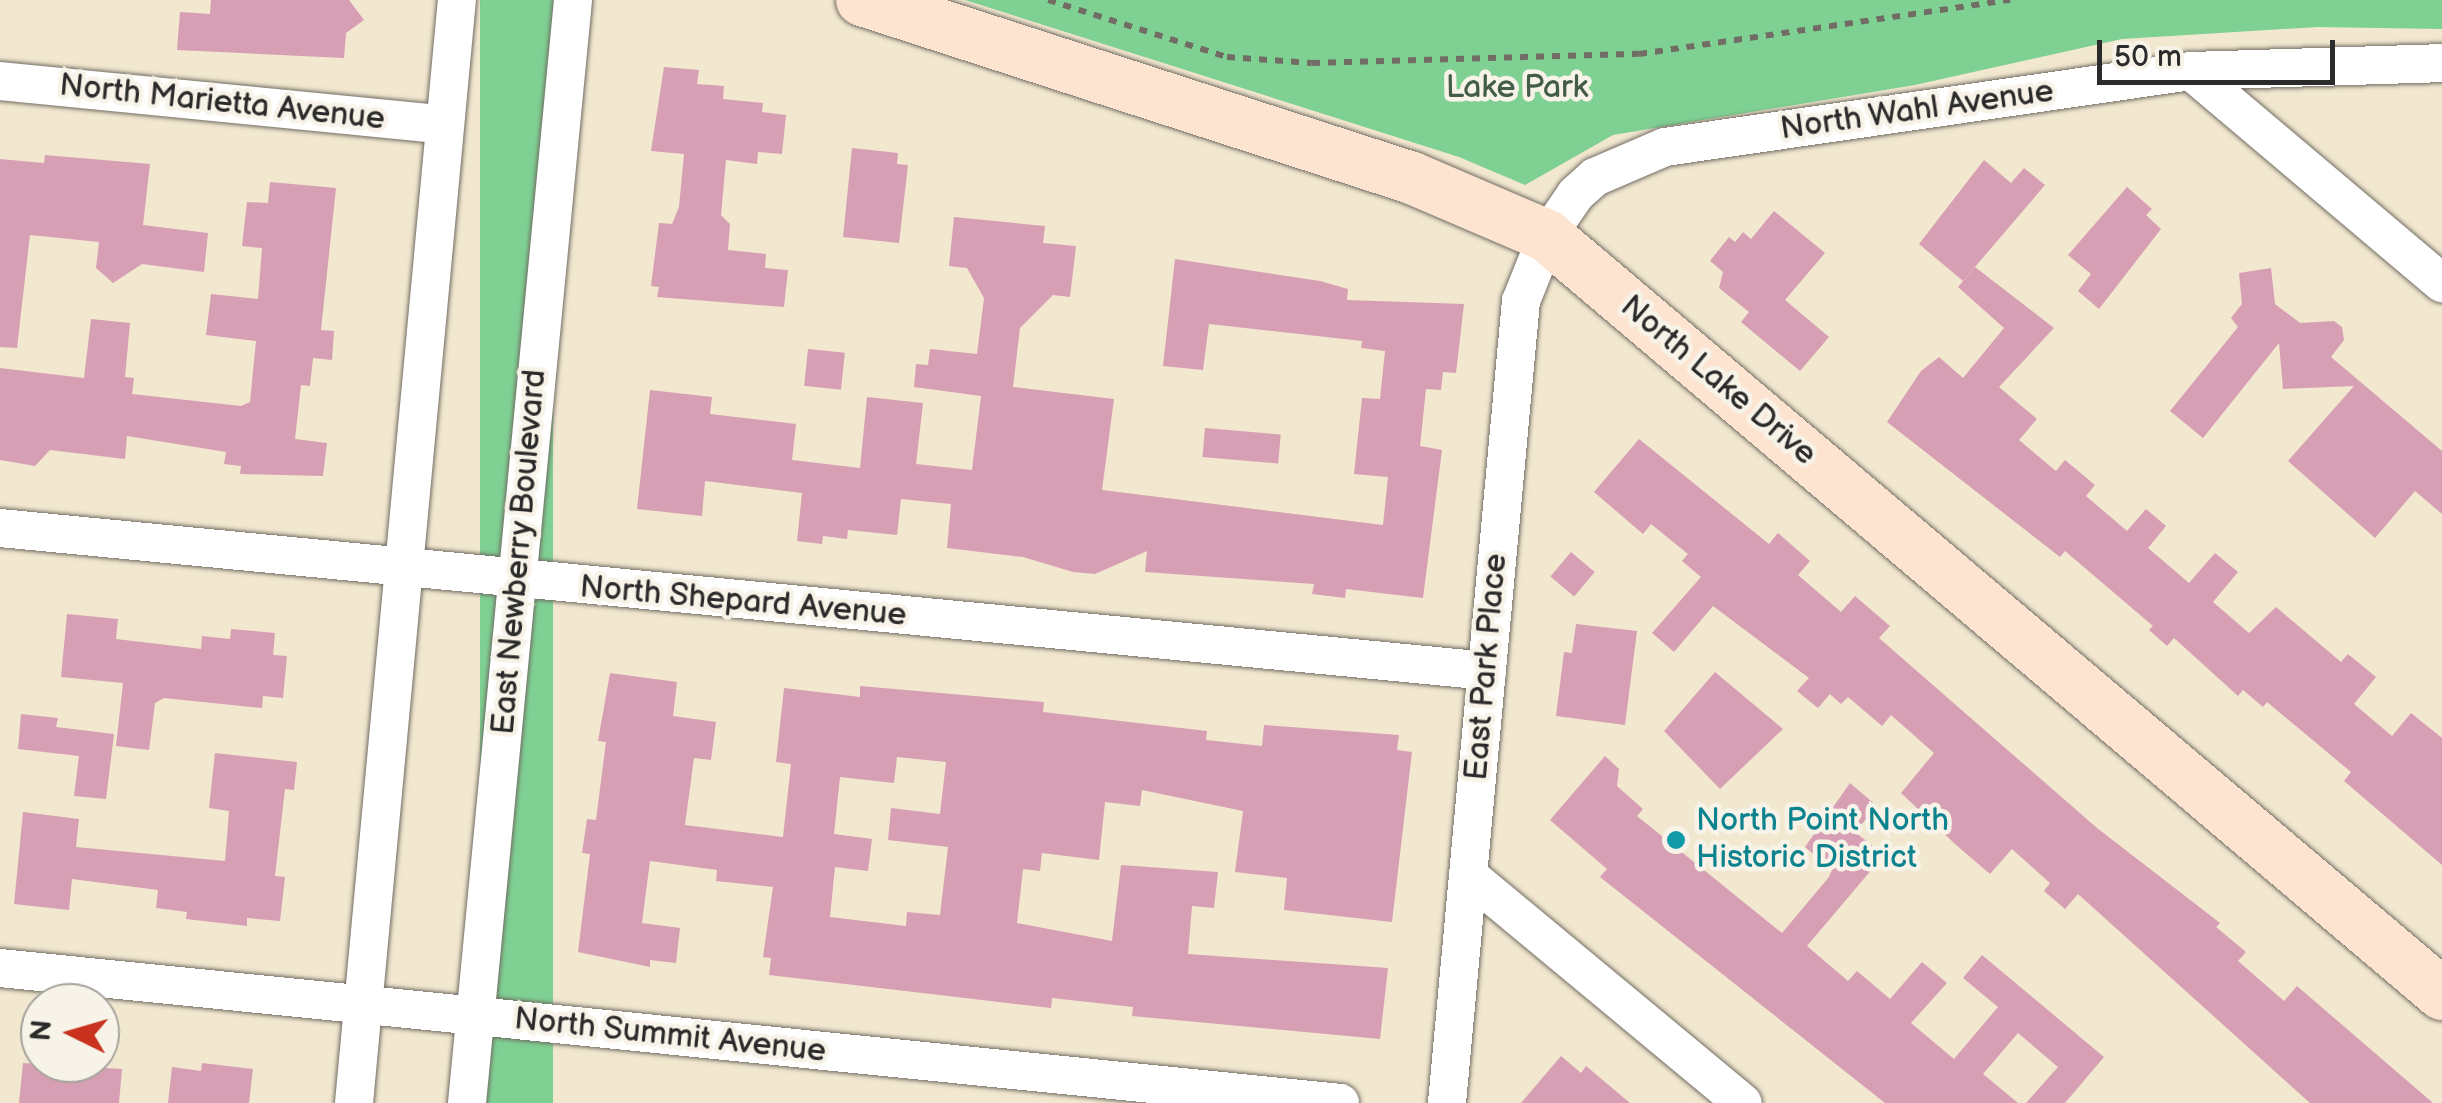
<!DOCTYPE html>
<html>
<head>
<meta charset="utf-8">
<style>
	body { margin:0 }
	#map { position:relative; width:2442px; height:1103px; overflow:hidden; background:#f2e7cf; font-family:"Balsamiq Sans",sans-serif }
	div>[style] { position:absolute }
	.green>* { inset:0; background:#7fd193; transform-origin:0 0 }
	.building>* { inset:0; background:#d79fb3; transform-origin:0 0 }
	.path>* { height:6px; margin-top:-3px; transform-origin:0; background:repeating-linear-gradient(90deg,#716d64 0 8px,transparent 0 16px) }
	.roads { filter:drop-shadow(0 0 2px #716d64) drop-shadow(0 0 2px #716d64) }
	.street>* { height:38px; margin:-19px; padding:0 19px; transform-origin:19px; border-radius:19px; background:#fff }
	.secondary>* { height:52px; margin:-26px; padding:0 26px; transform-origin:26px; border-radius:26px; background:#fde4d1 }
	.dots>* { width:28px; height:28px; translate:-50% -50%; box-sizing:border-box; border:5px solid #f7f3e8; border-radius:50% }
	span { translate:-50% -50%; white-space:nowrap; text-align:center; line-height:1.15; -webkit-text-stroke:9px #f7f3e8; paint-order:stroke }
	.park-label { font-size:32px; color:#445d4a }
	.street-label { font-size:32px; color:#2b2b2b }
	.culture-label { font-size:32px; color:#0d838f }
	.left { translate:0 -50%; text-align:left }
	.north { position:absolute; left:20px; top:983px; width:100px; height:100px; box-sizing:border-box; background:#f7f3e8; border:2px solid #a5a39c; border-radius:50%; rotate:275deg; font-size:28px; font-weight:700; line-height:40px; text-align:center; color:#2b2b2b }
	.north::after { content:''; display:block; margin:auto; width:35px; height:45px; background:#c8321e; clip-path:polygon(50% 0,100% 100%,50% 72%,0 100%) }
	.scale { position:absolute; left:2097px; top:40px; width:238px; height:45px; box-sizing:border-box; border:5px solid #2b2b2b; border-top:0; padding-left:12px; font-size:30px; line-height:35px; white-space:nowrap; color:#2b2b2b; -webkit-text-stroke:8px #f7f3e8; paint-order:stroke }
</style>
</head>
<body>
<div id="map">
	<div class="green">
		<div style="left:480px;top:0;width:73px;height:1108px"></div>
		<div style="clip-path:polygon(965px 0,2442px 0,2442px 29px,2317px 27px,2122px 39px,1915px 85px,1613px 135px,1525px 185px,1459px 157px)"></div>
	</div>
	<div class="building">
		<div style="clip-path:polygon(211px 0,349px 0,364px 20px,346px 33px,344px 58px,177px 50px,180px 12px,210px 14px)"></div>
		<div style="clip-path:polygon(664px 67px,699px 70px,697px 84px,724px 86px,723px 99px,763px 103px,762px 112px,786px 115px,782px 154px,758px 152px,757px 164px,726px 160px,721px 215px,730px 224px,728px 250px,766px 254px,765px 268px,788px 270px,784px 307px,657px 297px,659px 287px,651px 286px,659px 223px,672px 224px,679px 207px,684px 154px,651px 151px)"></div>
		<div style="clip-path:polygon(852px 148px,898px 153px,897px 164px,908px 165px,899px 243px,843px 237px)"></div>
		<div style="clip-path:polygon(45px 155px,150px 164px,143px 225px,208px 233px,204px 272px,142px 264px,113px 283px,96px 268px,99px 242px,30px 235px,17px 348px,0 347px,0 159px,44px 163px)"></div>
		<div style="clip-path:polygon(1984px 160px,2011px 183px,2024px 168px,2045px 185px,1963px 281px,1919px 244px)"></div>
		<div style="clip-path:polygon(270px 182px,336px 188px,321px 330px,334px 331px,332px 360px,313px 358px,310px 386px,301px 385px,295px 439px,327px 443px,323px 476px,240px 474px,241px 466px,224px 464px,226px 452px,127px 436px,125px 459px,50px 450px,35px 466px,0 460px,0 368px,84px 378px,91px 319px,130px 323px,125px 377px,134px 378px,132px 394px,241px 406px,250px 402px,256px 341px,206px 335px,211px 294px,258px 299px,262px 248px,242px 246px,247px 202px,268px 203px)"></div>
		<div style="clip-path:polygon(2127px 187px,2152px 209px,2146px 215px,2161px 229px,2099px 309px,2078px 291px,2091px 274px,2068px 255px)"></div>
		<div style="clip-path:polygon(1774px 211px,1825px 253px,1785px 300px,1829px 337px,1800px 371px,1741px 322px,1749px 312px,1719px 288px,1723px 272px,1710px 261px,1729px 237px,1735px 242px,1743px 232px,1751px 239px)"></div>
		<div style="clip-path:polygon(954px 217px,1045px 226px,1043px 243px,1076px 246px,1070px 297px,1053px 295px,1020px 328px,1013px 387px,1114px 399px,1102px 490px,1383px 525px,1388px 477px,1354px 474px,1362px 398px,1380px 399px,1385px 351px,1361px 348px,1362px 341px,1209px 324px,1203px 370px,1163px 366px,1175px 259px,1320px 281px,1348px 289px,1347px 300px,1464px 304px,1456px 373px,1443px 372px,1441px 390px,1426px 389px,1420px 446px,1442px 450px,1423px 598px,1346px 589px,1345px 598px,1312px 594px,1314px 584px,1145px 572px,1147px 551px,1095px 574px,1073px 572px,1023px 557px,947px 548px,951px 504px,901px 499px,897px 535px,848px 530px,847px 539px,823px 536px,822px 544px,797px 541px,802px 493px,705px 481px,702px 516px,637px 509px,650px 390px,712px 397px,710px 414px,796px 424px,792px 460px,860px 468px,867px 397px,923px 403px,916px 464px,972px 470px,981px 396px,914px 387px,916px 364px,928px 365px,930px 349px,977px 354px,984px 298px,967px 268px,949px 266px)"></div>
		<div style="clip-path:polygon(1975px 267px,2054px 328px,1999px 387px,2037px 419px,2019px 440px,2056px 471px,2065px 460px,2095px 485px,2086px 496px,2127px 531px,2146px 509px,2166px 526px,2148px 548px,2189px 583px,2215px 553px,2238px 572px,2213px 602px,2249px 633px,2276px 607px,2341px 662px,2348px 654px,2376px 677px,2354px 704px,2392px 736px,2411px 713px,2442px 738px,2442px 865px,2344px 781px,2351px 772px,2267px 702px,2263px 707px,2243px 690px,2238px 696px,2174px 638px,2167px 646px,2149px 630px,2153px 626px,2065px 551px,2060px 557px,1887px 422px,1921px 371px,1939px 357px,1963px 378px,2004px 328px,1958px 287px)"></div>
		<div style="clip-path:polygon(2271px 268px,2275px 304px,2300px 323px,2334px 321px,2342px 327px,2344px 340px,2331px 357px,2442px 451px,2442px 514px,2415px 491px,2375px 538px,2288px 461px,2354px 386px,2283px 389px,2279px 343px,2203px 438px,2170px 411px,2238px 327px,2231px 318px,2242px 304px,2239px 273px)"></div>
		<div style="left:808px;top:349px;width:37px;height:37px;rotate:6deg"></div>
		<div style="left:1205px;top:428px;width:76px;height:29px;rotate:5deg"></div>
		<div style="clip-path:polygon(1639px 439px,1769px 544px,1778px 533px,1810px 561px,1798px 575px,1841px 612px,1855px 596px,1890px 626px,1879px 638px,2097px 828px,2220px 923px,2216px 927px,2246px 952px,2238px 961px,2284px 1001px,2297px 986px,2433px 1103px,2310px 1103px,2078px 894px,2065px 909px,2044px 891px,2050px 883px,2012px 849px,1990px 874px,1955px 844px,1901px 793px,1934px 753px,1891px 715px,1882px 726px,1848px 697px,1841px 704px,1830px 694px,1818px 708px,1797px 691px,1809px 678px,1713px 606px,1674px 652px,1652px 633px,1701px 577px,1682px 561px,1688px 554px,1651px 524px,1643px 534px,1594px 492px)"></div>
		<div style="left:1571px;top:552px;width:31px;height:32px;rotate:40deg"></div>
		<div style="clip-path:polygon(67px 614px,118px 619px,116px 639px,201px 649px,202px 636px,230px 639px,231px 629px,275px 633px,273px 655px,287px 656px,283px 698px,263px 696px,262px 708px,164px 698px,155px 703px,149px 750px,116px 746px,123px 683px,61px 677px)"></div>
		<div style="clip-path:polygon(1576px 624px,1637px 631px,1625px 725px,1556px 716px,1564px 652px,1572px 653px)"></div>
		<div style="clip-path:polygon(1715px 672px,1783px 729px,1720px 789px,1664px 731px)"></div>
		<div style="clip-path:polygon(evenodd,610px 673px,677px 682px,673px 716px,716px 722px,711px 760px,694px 758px,685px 825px,783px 837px,791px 764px,776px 762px,784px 688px,860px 697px,860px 686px,1044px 702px,1043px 712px,1207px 731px,1206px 740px,1262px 746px,1264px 725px,1399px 735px,1397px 750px,1412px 752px,1392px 922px,1284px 910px,1287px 878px,1235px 872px,1243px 811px,1142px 790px,1140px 806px,1105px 802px,1099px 860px,1042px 853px,1040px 871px,1023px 869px,1017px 923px,1112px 941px,1121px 865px,1218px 872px,1214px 908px,1192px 906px,1188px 954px,1388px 968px,1380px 1039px,1132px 1016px,1133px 1007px,1052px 998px,1051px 1008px,769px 975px,771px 958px,763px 957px,773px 887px,716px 881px,717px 870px,650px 861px,642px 923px,680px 928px,676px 963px,650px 960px,650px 967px,578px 952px,590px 854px,582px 853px,587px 819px,596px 820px,606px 742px,598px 741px,610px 673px,897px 757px,946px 762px,940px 814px,891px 808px,888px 840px,948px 847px,940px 915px,907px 912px,906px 926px,830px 917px,835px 867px,868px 871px,872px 839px,834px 834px,840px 777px,894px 783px,897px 757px)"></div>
		<div style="clip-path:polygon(21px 714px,58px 718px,56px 727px,114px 734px,106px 799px,74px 796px,79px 756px,18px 749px)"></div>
		<div style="clip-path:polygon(215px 753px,297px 762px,294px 790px,285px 789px,275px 876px,285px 877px,280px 921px,247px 918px,247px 926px,186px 919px,187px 912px,156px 908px,158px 890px,72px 879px,69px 910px,14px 904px,23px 812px,79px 819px,76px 847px,225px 861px,229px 811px,209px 808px)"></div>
		<div style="clip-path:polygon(1605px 756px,1619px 769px,1617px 786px,1643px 809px,1637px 816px,1782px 933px,1829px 877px,1832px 870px,1805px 847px,1850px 783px,1877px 806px,1855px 832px,1884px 855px,1807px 946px,1848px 981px,1857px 971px,1890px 999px,1922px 962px,1947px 983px,1911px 1023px,1954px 1059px,1998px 1007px,1963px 978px,1982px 955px,2104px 1057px,2065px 1103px,2026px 1103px,2058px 1067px,2018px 1033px,1983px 1074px,2018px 1103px,1885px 1103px,1600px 877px,1607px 869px,1550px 820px)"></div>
		<div style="clip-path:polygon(1561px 1056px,1581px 1073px,1586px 1066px,1630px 1103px,1521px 1103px)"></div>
		<div style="clip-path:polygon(23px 1063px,122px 1069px,119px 1103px,19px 1103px)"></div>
		<div style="clip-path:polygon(202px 1063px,253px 1069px,249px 1103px,168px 1103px,172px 1067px,201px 1071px)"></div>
	</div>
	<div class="path">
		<div style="left:1048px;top:0;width:188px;rotate:17.7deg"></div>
		<div style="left:1227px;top:57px;width:85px;rotate:4deg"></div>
		<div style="left:1312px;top:63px;width:327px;rotate:-1.6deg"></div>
		<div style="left:1639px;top:54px;width:375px;rotate:-8.3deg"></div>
	</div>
	<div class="roads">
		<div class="street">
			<div style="left:2191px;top:71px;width:329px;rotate:40.2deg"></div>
			<div style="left:0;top:81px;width:447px;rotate:5.6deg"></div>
			<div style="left:0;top:528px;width:1494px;rotate:5.49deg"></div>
			<div style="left:1468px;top:875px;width:357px;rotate:39.7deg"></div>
			<div style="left:0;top:968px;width:1347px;rotate:5.75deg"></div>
			<div style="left:354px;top:1103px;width:1108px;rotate:-84.67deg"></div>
			<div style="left:467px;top:1103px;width:1108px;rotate:-84.51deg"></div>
			<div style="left:1447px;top:1103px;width:805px;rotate:-84.73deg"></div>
			<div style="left:1521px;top:301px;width:70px;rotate:-68.2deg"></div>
			<div style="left:1547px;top:236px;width:51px;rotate:-55.4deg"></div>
			<div style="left:1576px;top:194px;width:25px;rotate:-42deg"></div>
			<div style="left:1595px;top:177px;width:76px;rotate:-23.2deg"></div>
			<div style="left:1665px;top:147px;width:531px;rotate:-8.22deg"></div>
			<div style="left:2191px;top:71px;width:251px;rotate:-1.8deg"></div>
		</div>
		<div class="secondary">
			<div style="left:862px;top:0;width:578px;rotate:17.93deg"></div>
			<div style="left:1412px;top:178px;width:147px;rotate:23.2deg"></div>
			<div style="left:1547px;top:236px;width:1173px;rotate:40.26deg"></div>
		</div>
	</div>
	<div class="dots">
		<div style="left:1676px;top:840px;background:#0f9aa8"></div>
	</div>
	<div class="park-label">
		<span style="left:1517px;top:88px">Lake Park</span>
	</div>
	<div class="street-label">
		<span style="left:222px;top:103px;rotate:6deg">North Marietta Avenue</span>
		<span style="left:1917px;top:111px;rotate:-8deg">North Wahl Avenue</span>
		<span style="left:1718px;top:381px;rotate:40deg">North Lake Drive</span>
		<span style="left:520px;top:552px;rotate:-85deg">East Newberry Boulevard</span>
		<span style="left:743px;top:602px;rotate:5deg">North Shepard Avenue</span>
		<span style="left:1487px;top:667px;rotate:-85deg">East Park Place</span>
		<span style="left:670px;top:1036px;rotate:6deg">North Summit Avenue</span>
	</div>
	<div class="culture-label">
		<span class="left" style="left:1696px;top:840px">North Point North<br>Historic District</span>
	</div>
	<div class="north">N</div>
	<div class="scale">50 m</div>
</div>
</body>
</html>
